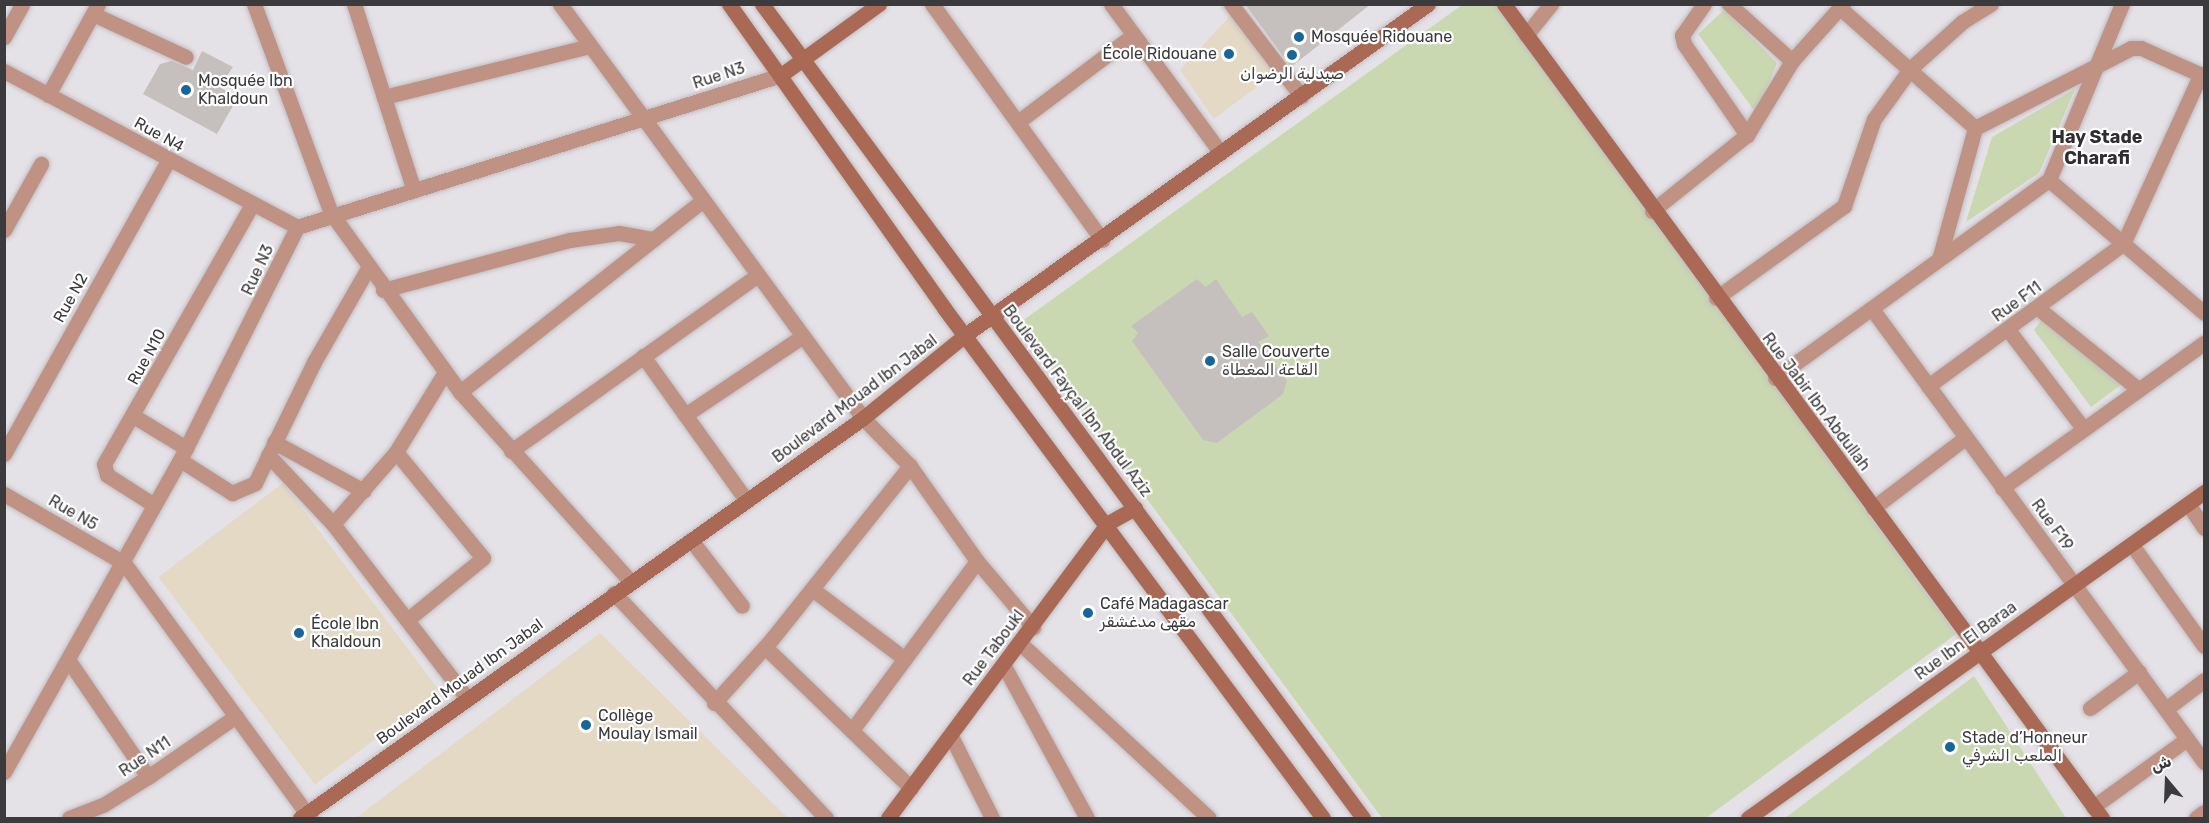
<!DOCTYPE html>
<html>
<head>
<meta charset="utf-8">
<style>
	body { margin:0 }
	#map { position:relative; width:2209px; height:823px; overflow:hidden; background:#e5e2e7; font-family:Rubik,"Noto Sans Arabic",sans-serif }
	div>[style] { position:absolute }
	.education>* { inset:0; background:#e3d9c4; transform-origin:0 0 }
	.green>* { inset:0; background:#cad8b1 }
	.building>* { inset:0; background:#c5c0bd }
	.roads { filter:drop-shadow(0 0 2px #c0bdc2) drop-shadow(0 0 2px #c0bdc2) }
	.street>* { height:15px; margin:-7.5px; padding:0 7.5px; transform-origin:7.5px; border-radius:7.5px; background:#bf9283 }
	.secondary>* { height:15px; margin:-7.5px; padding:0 7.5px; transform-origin:7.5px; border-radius:7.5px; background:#aa6954 }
	.dots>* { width:16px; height:16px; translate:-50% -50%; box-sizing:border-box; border:3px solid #fff; border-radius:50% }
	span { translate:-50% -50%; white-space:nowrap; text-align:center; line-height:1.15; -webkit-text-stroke:4.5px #fff; paint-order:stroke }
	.poi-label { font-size:16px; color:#3b3b3d }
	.left { translate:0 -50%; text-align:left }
	.right { translate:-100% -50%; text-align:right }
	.street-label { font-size:16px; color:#3b3b3d }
	.neighbourhood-label { font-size:18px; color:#2f2d31; font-weight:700 }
	.frame { position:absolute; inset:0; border:6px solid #3b3b3d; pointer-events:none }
	.north { position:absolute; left:2137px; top:751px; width:60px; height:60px; -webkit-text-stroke:4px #fff; paint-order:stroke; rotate:341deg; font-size:16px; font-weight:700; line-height:24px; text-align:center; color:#3b3b3d }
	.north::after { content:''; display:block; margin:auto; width:21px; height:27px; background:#3b3b3d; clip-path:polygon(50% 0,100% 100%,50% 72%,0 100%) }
</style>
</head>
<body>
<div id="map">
	<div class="education">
		<div style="clip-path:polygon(1231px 15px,1276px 72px,1214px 119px,1180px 70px)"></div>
		<div style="left:283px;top:483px;width:260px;height:156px;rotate:53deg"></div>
		<div style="clip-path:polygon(600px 633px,788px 818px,358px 818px,357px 817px)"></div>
	</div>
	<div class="green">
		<div style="clip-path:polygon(1462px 5px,1496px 5px,1956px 634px,1706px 818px,1382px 818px,1018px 324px)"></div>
		<div style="clip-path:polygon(1724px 10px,1777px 63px,1756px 113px,1698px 34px)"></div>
		<div style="clip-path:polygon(2075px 89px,2039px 173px,1966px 222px,1992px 137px)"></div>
		<div style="clip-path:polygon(2043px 318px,2122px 384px,2091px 407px,2034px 330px)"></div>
		<div style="clip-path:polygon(1974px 676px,2066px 818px,1785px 818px)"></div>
	</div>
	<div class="building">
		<div style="clip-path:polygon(1245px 4px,1371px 4px,1291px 67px)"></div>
		<div style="clip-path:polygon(202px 51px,233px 67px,219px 87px,238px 97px,217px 134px,143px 94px,160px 64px,172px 61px,193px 70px)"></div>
		<div style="clip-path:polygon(1197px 279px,1206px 287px,1216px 279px,1242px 317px,1252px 312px,1269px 336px,1258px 342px,1287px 381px,1283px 394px,1217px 443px,1203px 440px,1132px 341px,1138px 333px,1131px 326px)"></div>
	</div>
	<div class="roads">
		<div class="street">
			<div style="left:254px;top:4px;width:223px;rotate:69.8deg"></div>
			<div style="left:331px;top:213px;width:221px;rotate:54.2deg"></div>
			<div style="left:460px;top:392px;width:254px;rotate:48deg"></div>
			<div style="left:354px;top:4px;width:193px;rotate:72.2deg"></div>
			<div style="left:560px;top:4px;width:513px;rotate:53.8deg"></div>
			<div style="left:863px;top:418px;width:67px;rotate:45.6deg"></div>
			<div style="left:910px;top:466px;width:116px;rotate:54.8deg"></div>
			<div style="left:977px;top:561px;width:87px;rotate:49.7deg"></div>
			<div style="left:932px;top:4px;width:291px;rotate:54.2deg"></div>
			<div style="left:1111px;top:4px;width:185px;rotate:53.6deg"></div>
			<div style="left:1231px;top:4px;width:116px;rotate:52.7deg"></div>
			<div style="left:1704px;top:4px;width:38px;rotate:125deg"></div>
			<div style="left:1682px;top:35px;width:9px;rotate:77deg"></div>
			<div style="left:1684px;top:44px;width:111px;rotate:55.3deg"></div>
			<div style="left:1729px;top:4px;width:85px;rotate:42.1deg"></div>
			<div style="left:1840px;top:8px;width:181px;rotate:41.6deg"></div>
			<div style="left:93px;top:14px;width:102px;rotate:24.8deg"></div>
			<div style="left:1526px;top:35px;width:40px;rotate:-51deg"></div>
			<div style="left:4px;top:37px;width:38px;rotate:-61deg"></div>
			<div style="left:4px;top:71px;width:332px;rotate:28deg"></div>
			<div style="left:48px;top:95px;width:104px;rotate:-61.2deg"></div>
			<div style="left:384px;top:97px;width:212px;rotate:-13.9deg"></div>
			<div style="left:1019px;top:121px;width:143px;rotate:-37deg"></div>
			<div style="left:2049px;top:180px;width:204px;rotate:40.6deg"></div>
			<div style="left:1652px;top:211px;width:122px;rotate:-38.7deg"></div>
			<div style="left:1747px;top:135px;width:87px;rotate:-58.7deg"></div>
			<div style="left:1792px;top:61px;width:76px;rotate:-48.2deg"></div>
			<div style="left:4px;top:230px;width:76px;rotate:-60.7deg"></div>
			<div style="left:1940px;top:256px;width:133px;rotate:-74.7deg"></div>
			<div style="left:1975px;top:128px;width:175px;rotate:-27.1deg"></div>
			<div style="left:2131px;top:48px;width:10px"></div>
			<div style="left:2141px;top:48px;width:69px;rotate:24deg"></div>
			<div style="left:383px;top:290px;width:194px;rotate:-15deg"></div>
			<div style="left:570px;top:240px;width:49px;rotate:-8.1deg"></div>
			<div style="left:619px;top:233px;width:35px;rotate:10deg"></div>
			<div style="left:1716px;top:298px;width:158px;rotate:-35.7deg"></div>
			<div style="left:1844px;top:206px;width:92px;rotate:-71deg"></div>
			<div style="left:1874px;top:119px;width:63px;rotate:-54deg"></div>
			<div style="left:1911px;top:68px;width:69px;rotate:-42deg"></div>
			<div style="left:1962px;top:22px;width:34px;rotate:-32deg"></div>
			<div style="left:1872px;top:309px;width:562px;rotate:53.76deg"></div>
			<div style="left:2039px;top:309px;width:127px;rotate:38.9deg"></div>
			<div style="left:2009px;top:331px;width:122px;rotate:52.7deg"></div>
			<div style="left:643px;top:356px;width:178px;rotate:54.4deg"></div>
			<div style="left:1775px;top:378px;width:338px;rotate:-35.9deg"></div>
			<div style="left:2049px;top:180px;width:191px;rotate:-67.5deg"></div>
			<div style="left:1928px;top:386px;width:241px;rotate:-36.1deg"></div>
			<div style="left:2123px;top:244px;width:187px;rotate:-65.4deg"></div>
			<div style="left:460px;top:392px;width:308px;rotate:-38.3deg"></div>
			<div style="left:685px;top:415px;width:142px;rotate:-33.8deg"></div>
			<div style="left:135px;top:417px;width:60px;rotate:31.3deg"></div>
			<div style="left:274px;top:442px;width:102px;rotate:28.6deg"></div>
			<div style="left:511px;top:451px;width:303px;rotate:-35.5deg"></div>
			<div style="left:396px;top:452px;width:137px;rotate:50.6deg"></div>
			<div style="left:483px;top:558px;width:98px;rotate:140.8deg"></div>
			<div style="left:4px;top:454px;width:337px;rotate:-60.8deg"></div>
			<div style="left:268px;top:455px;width:95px;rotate:46.7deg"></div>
			<div style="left:333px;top:524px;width:221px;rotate:52.4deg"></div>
			<div style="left:180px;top:460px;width:62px;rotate:32.4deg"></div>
			<div style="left:232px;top:493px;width:25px;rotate:-23deg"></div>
			<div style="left:255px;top:483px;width:135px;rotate:-64deg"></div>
			<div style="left:314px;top:362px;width:108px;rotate:-60.1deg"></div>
			<div style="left:2002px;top:488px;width:249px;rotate:-35.7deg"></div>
			<div style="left:4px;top:494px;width:138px;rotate:29.9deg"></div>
			<div style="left:124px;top:563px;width:316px;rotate:53.9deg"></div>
			<div style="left:2188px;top:504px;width:29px;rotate:56deg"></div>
			<div style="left:154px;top:505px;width:56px;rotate:-147.4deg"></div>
			<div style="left:107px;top:475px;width:11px;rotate:-105deg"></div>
			<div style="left:104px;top:464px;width:297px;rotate:-60.3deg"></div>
			<div style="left:1873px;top:508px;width:116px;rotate:-37.3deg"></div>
			<div style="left:333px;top:524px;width:96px;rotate:-48.8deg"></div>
			<div style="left:396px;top:452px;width:94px;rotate:-58.5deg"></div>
			<div style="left:691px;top:540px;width:83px;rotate:52.3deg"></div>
			<div style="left:2132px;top:545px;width:124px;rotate:54.5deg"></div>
			<div style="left:812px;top:589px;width:116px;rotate:37deg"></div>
			<div style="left:614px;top:593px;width:309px;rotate:46.7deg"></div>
			<div style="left:1021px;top:644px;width:256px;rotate:42.8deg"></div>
			<div style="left:765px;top:647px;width:203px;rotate:44deg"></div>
			<div style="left:69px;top:661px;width:140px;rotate:55.7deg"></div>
			<div style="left:1004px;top:666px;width:173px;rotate:61.4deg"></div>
			<div style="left:714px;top:703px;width:85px;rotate:-47.9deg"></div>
			<div style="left:771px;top:640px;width:223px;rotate:-51.4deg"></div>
			<div style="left:2090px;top:708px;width:61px;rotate:-36.3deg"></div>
			<div style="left:2166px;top:709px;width:48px;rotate:-37.3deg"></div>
			<div style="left:852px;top:730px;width:210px;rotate:-53.5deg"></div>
			<div style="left:951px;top:736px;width:92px;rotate:63.4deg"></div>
			<div style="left:4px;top:772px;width:358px;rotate:-60.6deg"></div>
			<div style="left:180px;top:460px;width:261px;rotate:-63.3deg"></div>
			<div style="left:297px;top:227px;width:507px;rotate:-17.43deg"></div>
			<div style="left:2093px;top:807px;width:116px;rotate:-35.9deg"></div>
			<div style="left:69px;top:818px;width:36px;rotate:-21deg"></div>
			<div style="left:103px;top:805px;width:53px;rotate:-31.9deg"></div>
			<div style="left:148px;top:777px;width:107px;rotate:-34.7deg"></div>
			<div style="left:2196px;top:818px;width:10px;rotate:-37deg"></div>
		</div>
		<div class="secondary">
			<div style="left:729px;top:4px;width:372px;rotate:54.7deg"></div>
			<div style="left:944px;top:308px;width:635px;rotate:53.38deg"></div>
			<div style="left:762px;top:4px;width:1012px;rotate:53.56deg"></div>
			<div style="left:1504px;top:4px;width:1010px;rotate:53.7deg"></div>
			<div style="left:781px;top:75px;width:121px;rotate:-35.9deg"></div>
			<div style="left:300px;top:818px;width:691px;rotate:-35.39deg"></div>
			<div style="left:863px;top:418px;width:132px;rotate:-39.1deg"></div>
			<div style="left:965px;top:335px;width:569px;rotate:-35.56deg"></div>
			<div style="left:888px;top:818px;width:368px;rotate:-53.3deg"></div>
			<div style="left:1108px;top:523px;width:31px;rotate:-29deg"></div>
			<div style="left:1748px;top:818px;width:561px;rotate:-35.56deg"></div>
		</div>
	</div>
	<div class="dots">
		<div style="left:1299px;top:37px;background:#186699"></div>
		<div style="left:1229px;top:54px;background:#186699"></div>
		<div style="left:1292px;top:55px;background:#186699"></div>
		<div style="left:186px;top:90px;background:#186699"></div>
		<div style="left:1210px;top:361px;background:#186699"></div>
		<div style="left:1088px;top:613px;background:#186699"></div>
		<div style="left:299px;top:633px;background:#186699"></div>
		<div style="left:586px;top:725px;background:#186699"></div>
		<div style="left:1950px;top:747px;background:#186699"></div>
	</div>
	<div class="poi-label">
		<span class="left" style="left:1311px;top:37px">Mosquée Ridouane</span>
		<span class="right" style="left:1217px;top:54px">École Ridouane</span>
		<span style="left:1292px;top:74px">صيدلية الرضوان</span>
		<span class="left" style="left:198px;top:90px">Mosquée Ibn<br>Khaldoun</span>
		<span class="left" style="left:1222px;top:361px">Salle Couverte<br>القاعة المغطاة</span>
		<span class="left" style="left:1100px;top:613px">Café Madagascar<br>مقهى مدغشقر</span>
		<span class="left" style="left:311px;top:633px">École Ibn<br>Khaldoun</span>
		<span class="left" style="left:598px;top:725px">Collège<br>Moulay Ismail</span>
		<span class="left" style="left:1962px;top:747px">Stade d’Honneur<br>الملعب الشرفي</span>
	</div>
	<div class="street-label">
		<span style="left:719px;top:76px;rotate:-18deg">Rue N3</span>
		<span style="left:159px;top:135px;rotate:29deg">Rue N4</span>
		<span style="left:258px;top:270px;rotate:-65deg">Rue N3</span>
		<span style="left:71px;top:298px;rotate:-61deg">Rue N2</span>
		<span style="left:2017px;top:302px;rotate:-36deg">Rue F11</span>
		<span style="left:147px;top:357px;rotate:-61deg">Rue N10</span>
		<span style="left:855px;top:399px;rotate:-37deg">Boulevard Mouad Ibn Jabal</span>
		<span style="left:1077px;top:401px;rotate:53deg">Boulevard Fayçal Ibn Abdul Aziz</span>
		<span style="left:1816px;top:402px;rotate:53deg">Rue Jabir Ibn Abdullah</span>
		<span style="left:73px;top:513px;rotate:30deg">Rue N5</span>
		<span style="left:2052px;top:525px;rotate:54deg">Rue F19</span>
		<span style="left:1966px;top:641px;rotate:-36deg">Rue Ibn El Baraa</span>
		<span style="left:994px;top:648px;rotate:-53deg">Rue Taboukl</span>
		<span style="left:460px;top:682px;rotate:-36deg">Boulevard Mouad Ibn Jabal</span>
		<span style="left:145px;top:757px;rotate:-34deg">Rue N11</span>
	</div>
	<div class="neighbourhood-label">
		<span style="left:2097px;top:148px">Hay Stade<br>Charafi</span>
	</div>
	<div class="frame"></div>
	<div class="north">ش</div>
</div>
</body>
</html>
